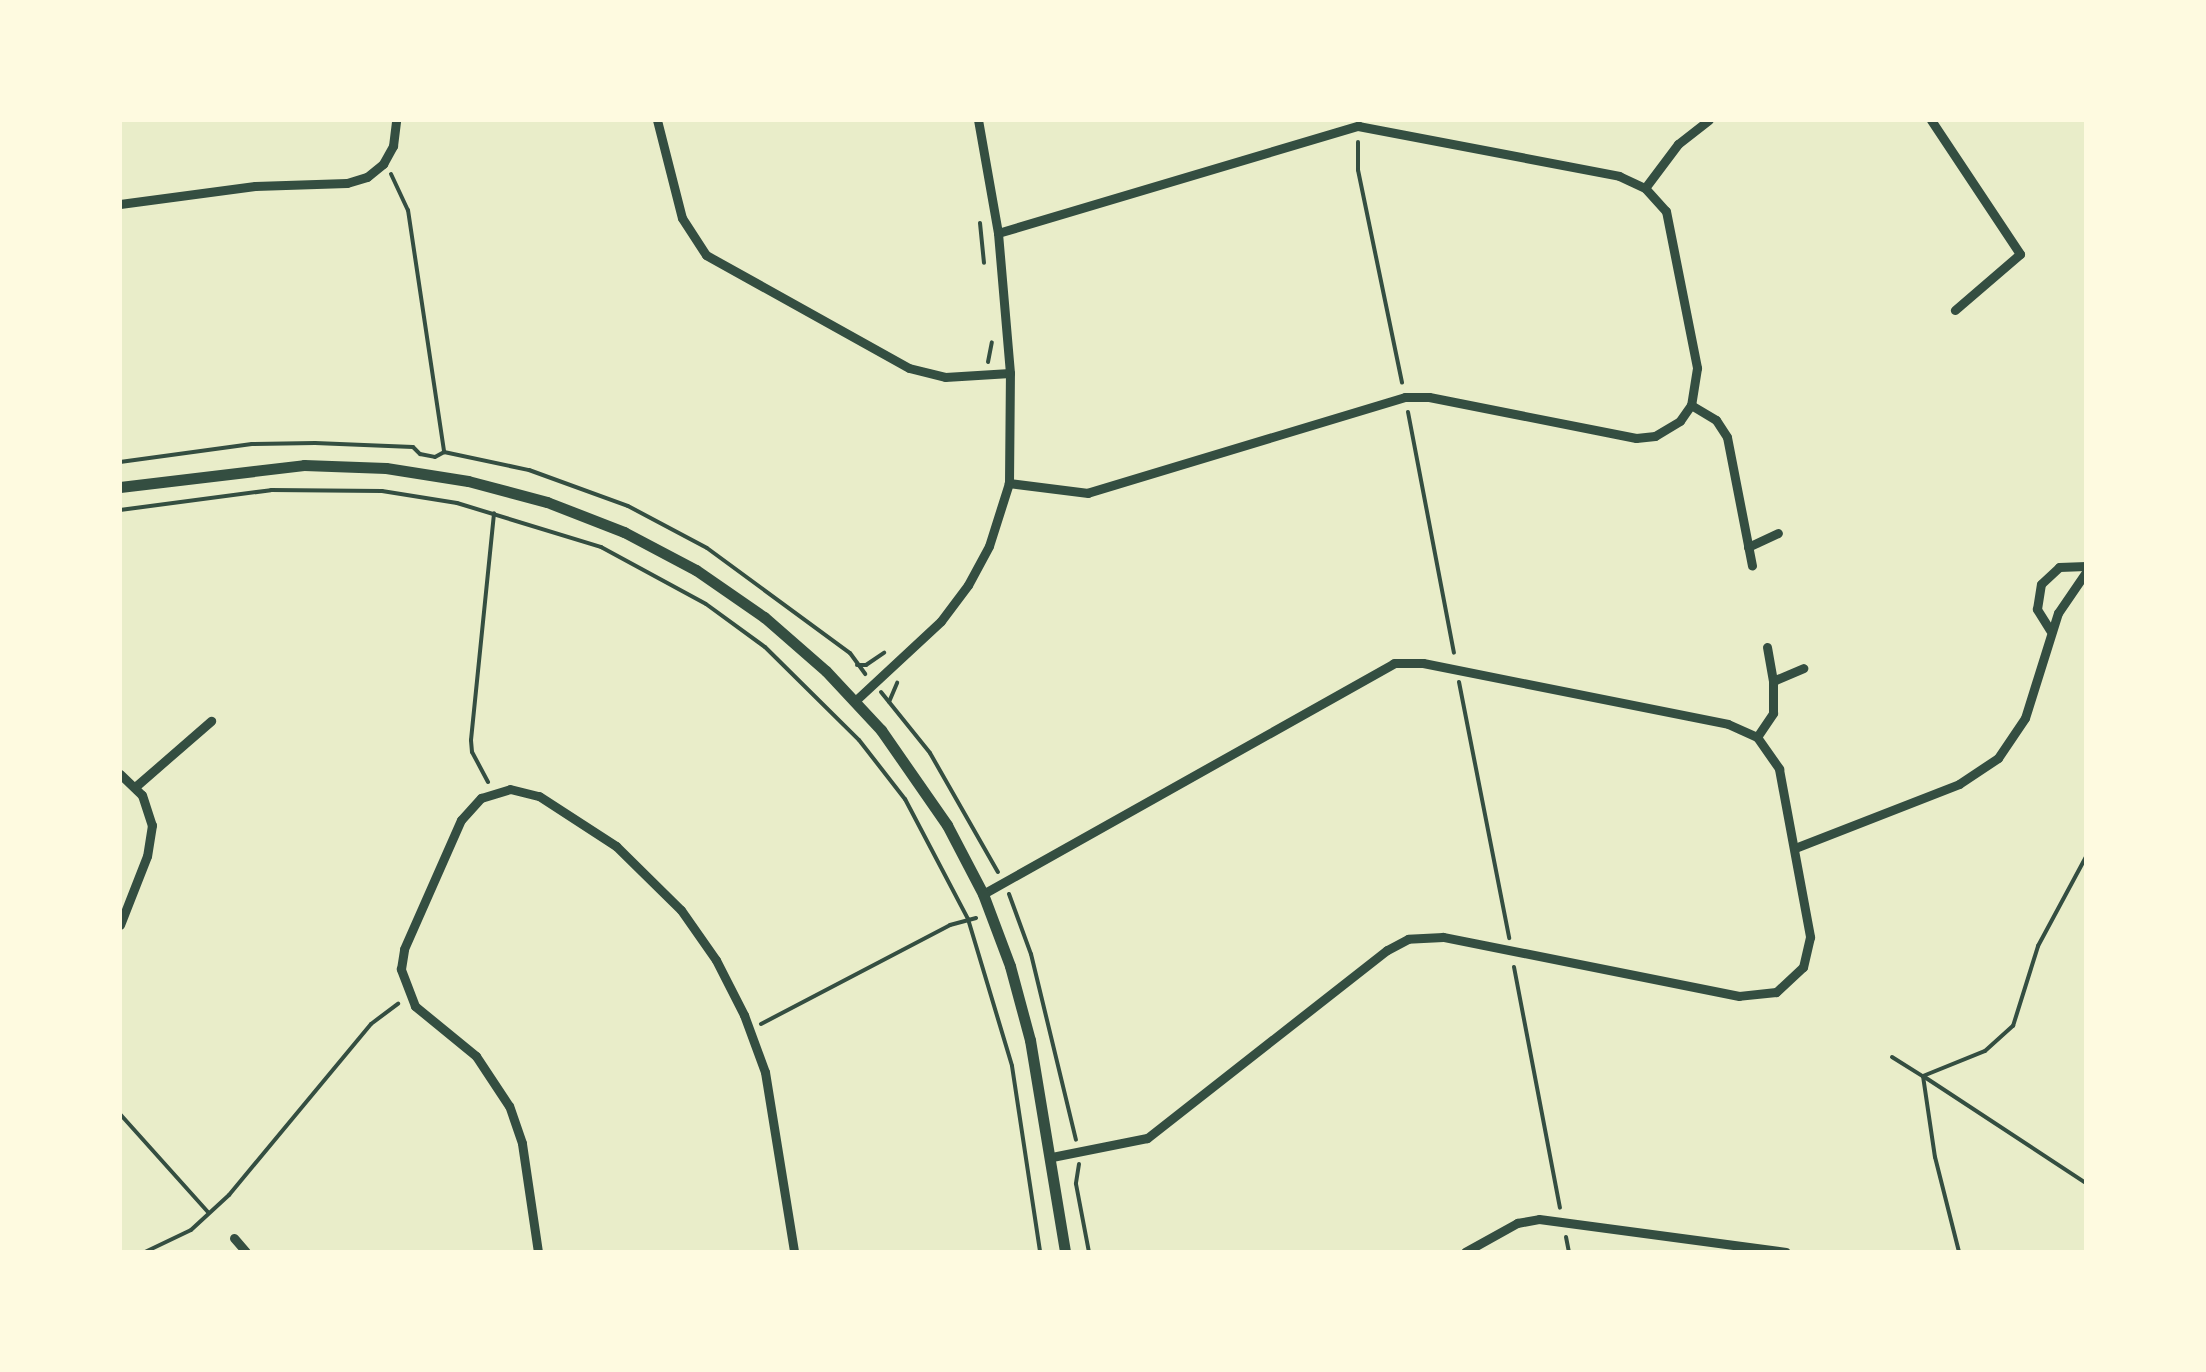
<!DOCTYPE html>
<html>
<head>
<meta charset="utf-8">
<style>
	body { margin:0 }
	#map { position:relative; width:2206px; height:1372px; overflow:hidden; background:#e9edc9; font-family:Manrope,sans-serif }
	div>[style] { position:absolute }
	.path>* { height:4px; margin:-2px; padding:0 2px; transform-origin:2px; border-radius:2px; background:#344e41 }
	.minor>* { height:9px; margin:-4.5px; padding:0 4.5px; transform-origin:4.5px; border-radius:4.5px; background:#344e41 }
	.tertiary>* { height:11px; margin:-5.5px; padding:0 5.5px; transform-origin:5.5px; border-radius:5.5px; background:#344e41 }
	span { translate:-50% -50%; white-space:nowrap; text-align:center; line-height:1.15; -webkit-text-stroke:8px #fefae0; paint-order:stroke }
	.frame { position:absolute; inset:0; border:122px solid #fefae0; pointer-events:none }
</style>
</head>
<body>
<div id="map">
	<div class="path">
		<div style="left:1358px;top:142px;width:28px;rotate:90deg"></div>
		<div style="left:1358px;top:170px;width:217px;rotate:78.3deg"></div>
		<div style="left:391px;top:174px;width:40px;rotate:65deg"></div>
		<div style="left:408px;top:210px;width:245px;rotate:81.5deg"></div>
		<div style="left:980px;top:223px;width:40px;rotate:84.3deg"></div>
		<div style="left:988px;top:362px;width:20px;rotate:-79deg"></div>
		<div style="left:1408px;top:412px;width:245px;rotate:79.2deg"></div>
		<div style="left:120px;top:462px;width:133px;rotate:-7.8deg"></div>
		<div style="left:252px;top:444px;width:63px;rotate:-0.9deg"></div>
		<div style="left:315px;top:443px;width:98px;rotate:2.3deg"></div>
		<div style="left:413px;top:447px;width:10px;rotate:45deg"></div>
		<div style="left:420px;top:454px;width:15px;rotate:11deg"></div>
		<div style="left:435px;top:457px;width:10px;rotate:-29deg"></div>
		<div style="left:444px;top:452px;width:87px;rotate:12deg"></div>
		<div style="left:529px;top:470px;width:105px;rotate:20deg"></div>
		<div style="left:628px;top:506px;width:89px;rotate:28deg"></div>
		<div style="left:707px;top:548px;width:177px;rotate:36.3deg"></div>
		<div style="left:850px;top:653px;width:26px;rotate:54deg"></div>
		<div style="left:120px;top:510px;width:152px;rotate:-7.5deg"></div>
		<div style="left:271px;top:490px;width:111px;rotate:0.5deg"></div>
		<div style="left:382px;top:491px;width:76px;rotate:9.1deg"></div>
		<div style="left:457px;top:503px;width:151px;rotate:17deg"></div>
		<div style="left:601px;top:547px;width:119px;rotate:28.5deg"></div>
		<div style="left:706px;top:604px;width:73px;rotate:36.1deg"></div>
		<div style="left:765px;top:647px;width:132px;rotate:44.7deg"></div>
		<div style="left:859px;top:740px;width:75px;rotate:52.1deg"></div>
		<div style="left:905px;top:799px;width:136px;rotate:62.3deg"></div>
		<div style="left:968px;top:919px;width:153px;rotate:73.3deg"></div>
		<div style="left:1012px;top:1066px;width:188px;rotate:81.4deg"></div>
		<div style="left:857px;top:665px;width:9px"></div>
		<div style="left:866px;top:665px;width:22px;rotate:-34deg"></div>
		<div style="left:1459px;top:682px;width:261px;rotate:78.9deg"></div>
		<div style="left:881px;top:692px;width:78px;rotate:51.2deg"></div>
		<div style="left:930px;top:753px;width:137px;rotate:60.3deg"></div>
		<div style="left:889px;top:702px;width:21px;rotate:-67deg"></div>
		<div style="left:488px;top:782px;width:34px;rotate:-118deg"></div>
		<div style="left:472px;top:752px;width:12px;rotate:-95deg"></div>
		<div style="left:471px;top:740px;width:228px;rotate:-84.2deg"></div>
		<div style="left:1009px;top:894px;width:64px;rotate:69.9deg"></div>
		<div style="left:1031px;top:954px;width:191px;rotate:76.4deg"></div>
		<div style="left:1514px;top:967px;width:245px;rotate:79.2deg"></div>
		<div style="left:761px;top:1024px;width:213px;rotate:-27.6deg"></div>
		<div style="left:950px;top:925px;width:27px;rotate:-15deg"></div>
		<div style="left:1892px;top:1057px;width:36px;rotate:32deg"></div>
		<div style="left:1923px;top:1076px;width:82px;rotate:81.6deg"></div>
		<div style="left:1935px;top:1157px;width:98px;rotate:75.8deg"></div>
		<div style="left:1923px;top:1076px;width:67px;rotate:-22deg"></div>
		<div style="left:1985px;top:1051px;width:38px;rotate:-42deg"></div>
		<div style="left:2013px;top:1026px;width:84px;rotate:-72.6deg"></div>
		<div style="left:2038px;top:946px;width:101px;rotate:-61.7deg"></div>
		<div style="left:1923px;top:1076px;width:195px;rotate:33.3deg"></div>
		<div style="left:120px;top:1114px;width:132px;rotate:48.1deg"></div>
		<div style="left:1079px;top:1164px;width:20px;rotate:99deg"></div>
		<div style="left:1076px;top:1184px;width:69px;rotate:79.2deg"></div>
		<div style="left:1566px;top:1237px;width:15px;rotate:79deg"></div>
		<div style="left:145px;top:1252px;width:51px;rotate:-25.6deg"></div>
		<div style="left:191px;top:1230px;width:52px;rotate:-42.6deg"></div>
		<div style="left:229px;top:1195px;width:222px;rotate:-50.3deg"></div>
		<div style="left:371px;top:1024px;width:34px;rotate:-37deg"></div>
	</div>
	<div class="minor">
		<div style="left:657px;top:120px;width:101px;rotate:75.7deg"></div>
		<div style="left:682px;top:218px;width:44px;rotate:57deg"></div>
		<div style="left:706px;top:255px;width:232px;rotate:29.1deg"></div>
		<div style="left:909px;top:368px;width:37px;rotate:14deg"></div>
		<div style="left:945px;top:377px;width:65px;rotate:-3.5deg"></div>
		<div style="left:1931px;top:120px;width:161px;rotate:56.4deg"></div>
		<div style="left:2020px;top:254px;width:86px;rotate:139.3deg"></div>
		<div style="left:1645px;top:188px;width:55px;rotate:-53.1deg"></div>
		<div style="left:1678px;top:144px;width:39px;rotate:-38deg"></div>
		<div style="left:120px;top:204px;width:136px;rotate:-7.6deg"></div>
		<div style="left:255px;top:186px;width:92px;rotate:-1.9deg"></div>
		<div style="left:347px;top:183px;width:21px;rotate:-17deg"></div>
		<div style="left:367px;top:177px;width:21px;rotate:-39deg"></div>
		<div style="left:383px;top:164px;width:21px;rotate:-61deg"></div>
		<div style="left:393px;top:146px;width:26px;rotate:-83deg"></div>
		<div style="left:998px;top:233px;width:376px;rotate:-16.6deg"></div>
		<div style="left:1358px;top:126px;width:266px;rotate:10.8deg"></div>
		<div style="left:1619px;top:176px;width:29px;rotate:25deg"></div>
		<div style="left:1645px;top:188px;width:31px;rotate:48deg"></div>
		<div style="left:1666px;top:211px;width:160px;rotate:78.8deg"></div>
		<div style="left:1697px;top:368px;width:37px;rotate:99deg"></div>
		<div style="left:1691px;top:405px;width:19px;rotate:125deg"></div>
		<div style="left:1680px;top:421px;width:29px;rotate:149deg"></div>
		<div style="left:1655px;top:436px;width:19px;rotate:174deg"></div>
		<div style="left:1636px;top:438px;width:211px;rotate:-168.8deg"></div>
		<div style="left:1429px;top:397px;width:24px;rotate:180deg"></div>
		<div style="left:1405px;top:397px;width:331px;rotate:163.2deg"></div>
		<div style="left:1088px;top:493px;width:80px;rotate:-172.8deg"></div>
		<div style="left:1691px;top:405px;width:29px;rotate:31deg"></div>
		<div style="left:1716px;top:420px;width:20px;rotate:57deg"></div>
		<div style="left:1727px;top:437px;width:131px;rotate:79deg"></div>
		<div style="left:1748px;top:547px;width:33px;rotate:-25deg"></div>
		<div style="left:2050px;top:630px;width:25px;rotate:-122deg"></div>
		<div style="left:2037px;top:609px;width:25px;rotate:-81deg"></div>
		<div style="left:2041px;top:584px;width:25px;rotate:-43deg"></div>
		<div style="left:2059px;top:567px;width:27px;rotate:-2deg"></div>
		<div style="left:1767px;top:647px;width:35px;rotate:80deg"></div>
		<div style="left:855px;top:701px;width:117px;rotate:-42.9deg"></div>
		<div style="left:941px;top:621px;width:45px;rotate:-53.1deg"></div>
		<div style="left:968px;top:585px;width:44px;rotate:-61.7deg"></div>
		<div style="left:989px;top:546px;width:66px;rotate:-72.4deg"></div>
		<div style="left:1009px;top:483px;width:110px;rotate:-89.5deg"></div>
		<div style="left:1010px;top:373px;width:141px;rotate:-94.9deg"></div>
		<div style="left:998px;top:233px;width:115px;rotate:-100deg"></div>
		<div style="left:1757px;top:737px;width:29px;rotate:-56deg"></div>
		<div style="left:1773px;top:713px;width:32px;rotate:-90deg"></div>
		<div style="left:1773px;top:681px;width:33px;rotate:-23deg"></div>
		<div style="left:120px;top:774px;width:30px;rotate:44deg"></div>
		<div style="left:142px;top:795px;width:32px;rotate:72deg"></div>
		<div style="left:152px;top:825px;width:31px;rotate:99deg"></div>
		<div style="left:147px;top:856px;width:74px;rotate:111.4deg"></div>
		<div style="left:135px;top:787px;width:101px;rotate:-41deg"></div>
		<div style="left:1795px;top:848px;width:176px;rotate:-21.3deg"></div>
		<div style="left:1959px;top:784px;width:47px;rotate:-33.7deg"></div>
		<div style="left:1998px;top:758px;width:48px;rotate:-56deg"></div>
		<div style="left:2025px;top:718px;width:110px;rotate:-72.6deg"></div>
		<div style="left:2058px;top:613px;width:50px;rotate:-55.7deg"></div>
		<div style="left:983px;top:894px;width:471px;rotate:-29.3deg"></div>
		<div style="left:1394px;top:663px;width:29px"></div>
		<div style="left:1423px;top:663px;width:311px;rotate:11.3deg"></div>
		<div style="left:1728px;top:724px;width:32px;rotate:24deg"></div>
		<div style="left:1757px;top:737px;width:39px;rotate:55deg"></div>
		<div style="left:1779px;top:769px;width:171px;rotate:79.5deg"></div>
		<div style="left:1810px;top:937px;width:31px;rotate:103deg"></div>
		<div style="left:1803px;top:967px;width:37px;rotate:137deg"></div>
		<div style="left:1776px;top:992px;width:37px;rotate:174deg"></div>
		<div style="left:1739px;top:996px;width:302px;rotate:-168.7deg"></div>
		<div style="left:1443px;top:937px;width:35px;rotate:177deg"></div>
		<div style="left:1408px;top:939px;width:24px;rotate:152deg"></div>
		<div style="left:1387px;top:950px;width:305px;rotate:141.9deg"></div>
		<div style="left:1147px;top:1138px;width:97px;rotate:168.7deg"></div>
		<div style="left:234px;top:1238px;width:18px;rotate:49deg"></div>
		<div style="left:538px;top:1252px;width:110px;rotate:-98.4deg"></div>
		<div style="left:522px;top:1143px;width:39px;rotate:-109deg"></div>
		<div style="left:509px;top:1106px;width:60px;rotate:-123.4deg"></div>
		<div style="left:476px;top:1056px;width:79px;rotate:-140.7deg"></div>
		<div style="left:415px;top:1006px;width:40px;rotate:-111deg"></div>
		<div style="left:401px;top:969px;width:20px;rotate:-81deg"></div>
		<div style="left:404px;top:949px;width:141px;rotate:-66.2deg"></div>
		<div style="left:461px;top:820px;width:30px;rotate:-48deg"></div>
		<div style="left:481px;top:798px;width:30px;rotate:-17deg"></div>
		<div style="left:510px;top:789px;width:30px;rotate:14deg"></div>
		<div style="left:539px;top:796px;width:92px;rotate:33deg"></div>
		<div style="left:616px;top:846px;width:91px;rotate:44.6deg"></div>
		<div style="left:681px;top:910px;width:61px;rotate:55deg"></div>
		<div style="left:716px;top:960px;width:62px;rotate:63deg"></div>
		<div style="left:744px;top:1015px;width:61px;rotate:69.8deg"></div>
		<div style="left:765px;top:1072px;width:182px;rotate:80.8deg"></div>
		<div style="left:1465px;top:1252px;width:60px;rotate:-29.1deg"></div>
		<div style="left:1517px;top:1223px;width:22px;rotate:-10deg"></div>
		<div style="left:1539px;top:1219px;width:249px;rotate:7.6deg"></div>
	</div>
	<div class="tertiary">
		<div style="left:120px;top:487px;width:185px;rotate:-6.8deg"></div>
		<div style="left:304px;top:465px;width:82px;rotate:2.1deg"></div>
		<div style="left:386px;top:468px;width:83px;rotate:9deg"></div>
		<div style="left:468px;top:481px;width:82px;rotate:14.9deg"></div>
		<div style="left:547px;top:502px;width:83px;rotate:21.3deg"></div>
		<div style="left:624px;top:532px;width:81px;rotate:27.8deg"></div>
		<div style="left:696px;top:570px;width:83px;rotate:34.7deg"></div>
		<div style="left:764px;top:617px;width:82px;rotate:41.1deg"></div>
		<div style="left:826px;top:671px;width:81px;rotate:47deg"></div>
		<div style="left:881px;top:730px;width:116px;rotate:55.2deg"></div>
		<div style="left:947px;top:825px;width:78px;rotate:62.4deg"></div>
		<div style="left:983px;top:894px;width:77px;rotate:69.4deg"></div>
		<div style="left:1010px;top:966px;width:77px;rotate:74.9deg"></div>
		<div style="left:1030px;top:1040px;width:215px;rotate:80.6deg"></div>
	</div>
	<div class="frame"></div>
</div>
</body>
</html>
